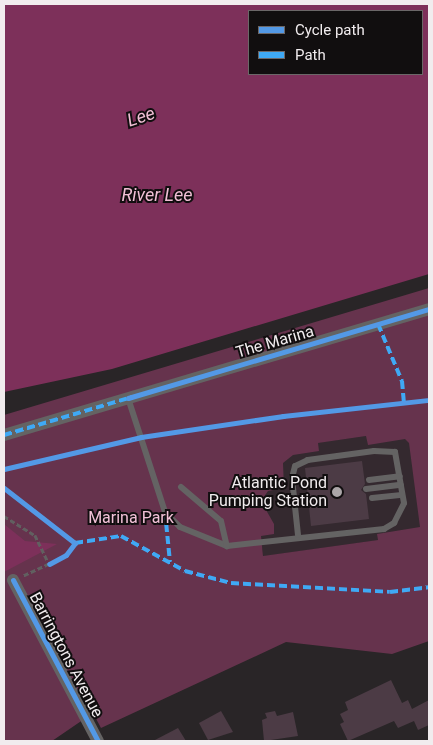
<!DOCTYPE html>
<html>
<head>
<meta charset="utf-8">
<style>
	body { margin:0 }
	#map { position:relative; width:433px; height:745px; overflow:hidden; background:#292527; font-family:Roboto,sans-serif }
	div>[style] { position:absolute }
	.built>* { inset:0; background:#34292f; transform-origin:0 0 }
	.green>* { inset:0; background:#66334d }
	.water>* { inset:0; background:#7d305a }
	.building>* { inset:0; background:#4c3b45 }
	.path>* { height:2.5px; margin-top:-1.25px; transform-origin:0; background:repeating-linear-gradient(90deg,#616060 0 5px,transparent 0 7.5px) }
	.lane>* { height:6px; margin:-3px; padding:0 3px; transform-origin:3px; border-radius:3px; background:#646363 }
	.street>* { height:12px; margin:-6px; padding:0 6px; transform-origin:6px; border-radius:6px; background:#646363 }
	.quiet>* { height:4px; margin-top:-2px; transform-origin:0; background:repeating-linear-gradient(90deg,#3fa9f5 0 8px,transparent 0 12px) }
	.cycleway>* { height:5px; margin:-2.5px; padding:0 2.5px; transform-origin:2.5px; border-radius:2.5px; background:#5399e6 }
	.dots>* { width:14px; height:14px; translate:-50% -50%; box-sizing:border-box; border:2px solid #110e0f; border-radius:50% }
	span { translate:-50% -50%; white-space:nowrap; text-align:center; line-height:1.15; -webkit-text-stroke:4px #110e0f; paint-order:stroke }
	.street-label { font-size:16px; color:#f1ecee }
	.poi-label { font-size:16px; color:#f1ecee }
	.right { translate:-100% -50%; text-align:right }
	.park-label { font-size:16px; color:#f2c1d7 }
	.water-label { font-size:18px; color:#f0bfd5; font-style:italic }
	.frame { position:absolute; inset:0; border:5px solid #f1ecee; pointer-events:none }
	.legend { position:absolute; left:248px; top:10px; width:175px; height:65px; box-sizing:border-box; background:#110e0f; border:1px solid #6b6768; margin:0; padding:6px 9px; list-style:none; font-size:15px; color:#f1ecee }
	.legend li { display:flex; align-items:center; gap:10px; height:25px }
	.legend b { width:25px; border:1px solid #6b6768 }
</style>
</head>
<body>
<div id="map">
	<div class="built">
		<div style="left:415px;top:429px;width:105px;height:168px;rotate:82deg"></div>
	</div>
	<div class="green">
		<div style="clip-path:polygon(evenodd,429px 288px,429px 641px,392px 654px,286px 642px,101px 728px,93px 713px,52px 741px,4px 741px,4px 415px,429px 288px,366px 436px,368px 445px,405px 439px,409px 443px,420px 527px,377px 534px,378px 540px,263px 556px,261px 536px,274px 534px,274px 524px,261px 501px,268px 491px,284px 488px,283px 463px,293px 455px,319px 451px,318px 443px,366px 436px)"></div>
	</div>
	<div class="water">
		<div style="clip-path:polygon(evenodd,4px 4px,429px 4px,429px 274px,112px 369px,4px 392px,4px 4px,249px 11px,422px 11px,422px 74px,249px 74px,249px 11px)"></div>
		<div style="clip-path:polygon(4px 524px,25px 541px,57px 544px,4px 572px)"></div>
	</div>
	<div class="building">
		<div style="clip-path:polygon(362px 461px,365px 484px,361px 490px,366px 494px,369px 519px,311px 526px,305px 468px)"></div>
		<div style="clip-path:polygon(391px 680px,402px 703px,408px 700px,412px 709px,429px 700px,429px 725px,418px 730px,414px 721px,398px 728px,394px 721px,348px 741px,340px 724px,344px 722px,340px 714px,348px 710px,345px 702px)"></div>
		<div style="clip-path:polygon(221px 711px,233px 732px,208px 740px,199px 723px)"></div>
		<div style="clip-path:polygon(275px 711px,277px 716px,293px 712px,298px 736px,264px 741px,262px 720px,267px 718px,265px 713px)"></div>
		<div style="clip-path:polygon(178px 728px,186px 741px,153px 741px)"></div>
	</div>
	<div class="path">
		<div style="left:4px;top:516px;width:36px;rotate:32deg"></div>
		<div style="left:35px;top:535px;width:32px;rotate:64deg"></div>
		<div style="left:49px;top:564px;width:29px;rotate:155deg"></div>
	</div>
	<div class="lane">
		<div style="left:128px;top:398px;width:120px;rotate:72deg"></div>
		<div style="left:165px;top:512px;width:21px;rotate:45deg"></div>
		<div style="left:180px;top:527px;width:51px;rotate:22deg"></div>
		<div style="left:227px;top:546px;width:158px;rotate:-6.2deg"></div>
		<div style="left:384px;top:529px;width:12px;rotate:-31deg"></div>
		<div style="left:394px;top:523px;width:22px;rotate:-63deg"></div>
		<div style="left:404px;top:503px;width:52px;rotate:-100deg"></div>
		<div style="left:395px;top:452px;width:21px;rotate:-177deg"></div>
		<div style="left:374px;top:451px;width:67px;rotate:172.2deg"></div>
		<div style="left:308px;top:460px;width:14px;rotate:155deg"></div>
		<div style="left:295px;top:466px;width:12px;rotate:104deg"></div>
		<div style="left:292px;top:478px;width:57px;rotate:84deg"></div>
		<div style="left:369px;top:480px;width:31px;rotate:-7deg"></div>
		<div style="left:181px;top:487px;width:52px;rotate:40.4deg"></div>
		<div style="left:221px;top:521px;width:26px;rotate:77deg"></div>
		<div style="left:366px;top:489px;width:35px;rotate:-7deg"></div>
		<div style="left:372px;top:498px;width:30px;rotate:-6deg"></div>
	</div>
	<div class="street">
		<div style="left:4px;top:435px;width:443px;rotate:-16.5deg"></div>
		<div style="left:13px;top:580px;width:182px;rotate:62.2deg"></div>
	</div>
	<div class="quiet">
		<div style="left:378px;top:324px;width:62px;rotate:67.2deg"></div>
		<div style="left:402px;top:381px;width:21px;rotate:85deg"></div>
		<div style="left:4px;top:435px;width:134px;rotate:-16.5deg"></div>
		<div style="left:165px;top:512px;width:50px;rotate:84.3deg"></div>
		<div style="left:75px;top:543px;width:47px;rotate:-8.7deg"></div>
		<div style="left:121px;top:536px;width:73px;rotate:28.7deg"></div>
		<div style="left:185px;top:571px;width:48px;rotate:14.6deg"></div>
		<div style="left:231px;top:583px;width:159px;rotate:3.2deg"></div>
		<div style="left:390px;top:592px;width:39px;rotate:-7deg"></div>
	</div>
	<div class="cycleway">
		<div style="left:128px;top:398px;width:314px;rotate:-16.5deg"></div>
		<div style="left:4px;top:469px;width:141px;rotate:-13.1deg"></div>
		<div style="left:141px;top:437px;width:144px;rotate:-8.4deg"></div>
		<div style="left:283px;top:416px;width:147px;rotate:-6.3deg"></div>
		<div style="left:4px;top:488px;width:90px;rotate:37.8deg"></div>
		<div style="left:75px;top:543px;width:15px;rotate:127deg"></div>
		<div style="left:66px;top:555px;width:19px;rotate:152deg"></div>
		<div style="left:13px;top:580px;width:182px;rotate:62.2deg"></div>
	</div>
	<div class="dots">
		<div style="left:337px;top:492px;background:#aba6a8"></div>
	</div>
	<div class="street-label">
		<span style="left:275px;top:342px;rotate:-16deg">The Marina</span>
		<span style="left:66px;top:655px;rotate:62deg">Barringtons Avenue</span>
	</div>
	<div class="poi-label">
		<span class="right" style="left:327px;top:492px">Atlantic Pond<br>Pumping Station</span>
	</div>
	<div class="park-label">
		<span style="left:131px;top:518px">Marina Park</span>
	</div>
	<div class="water-label">
		<span style="left:141px;top:117px;rotate:-18deg">Lee</span>
		<span style="left:157px;top:195px">River Lee</span>
	</div>
	<div class="frame"></div>
	<ul class="legend">
	<li><b style="height:6px;background:#5399e6"></b>Cycle path</li>
	<li><b style="height:6px;background:#3fa9f5"></b>Path</li>
	</ul>
</div>
</body>
</html>
